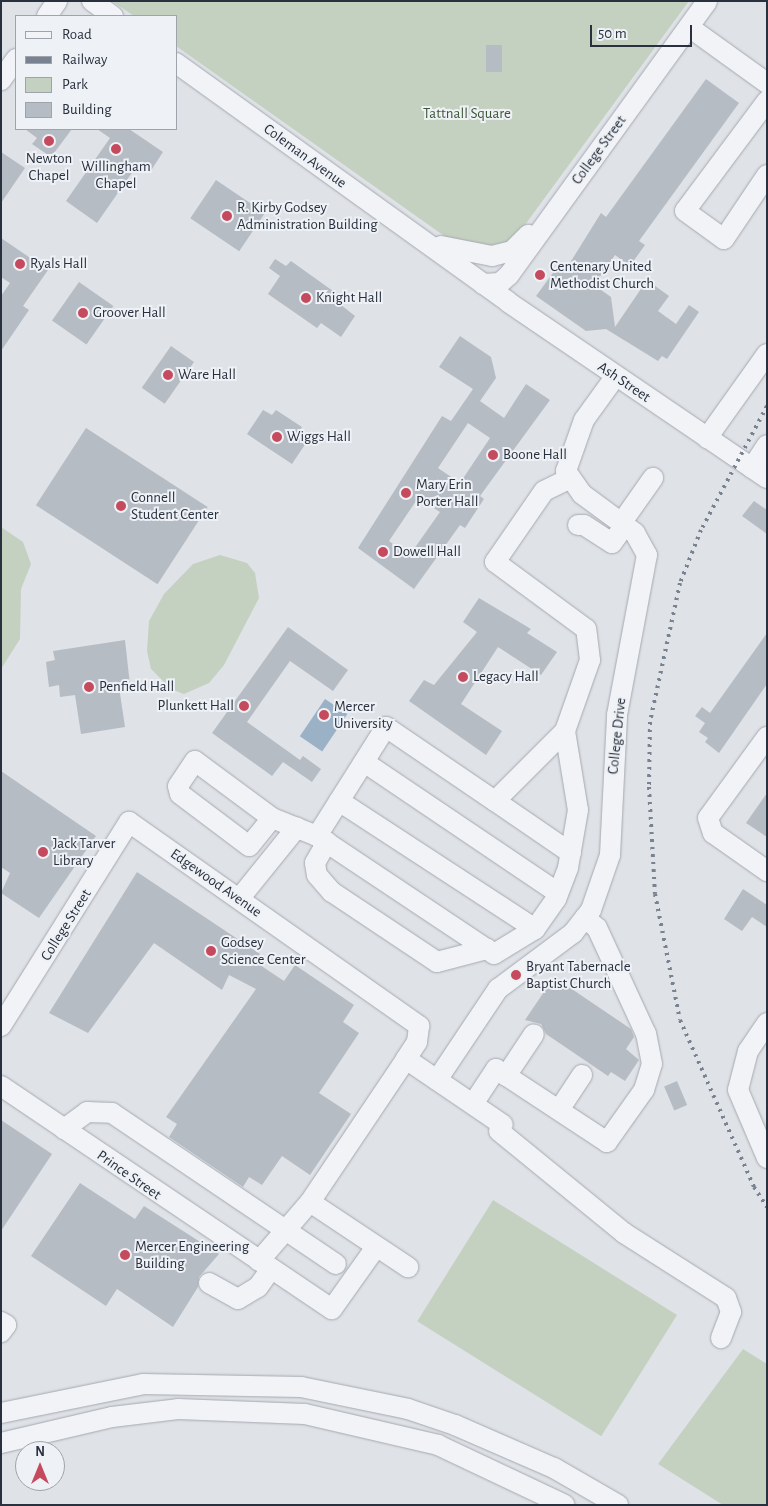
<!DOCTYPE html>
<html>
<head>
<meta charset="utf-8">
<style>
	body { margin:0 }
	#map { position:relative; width:768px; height:1506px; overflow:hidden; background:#dfe2e7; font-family:"Alegreya Sans",sans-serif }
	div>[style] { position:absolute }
	.green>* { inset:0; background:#c5d1c0; transform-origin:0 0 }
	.water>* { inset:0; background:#9bb1c6; transform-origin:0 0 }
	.building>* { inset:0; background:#b6bcc4; transform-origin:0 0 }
	.roads { filter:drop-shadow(0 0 1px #a5a9b1) drop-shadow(0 0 1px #a5a9b1) }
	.minor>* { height:20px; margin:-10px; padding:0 10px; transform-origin:10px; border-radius:10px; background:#f1f3f6 }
	.rail>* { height:4px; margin-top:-2px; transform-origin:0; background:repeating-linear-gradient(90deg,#798290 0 2.5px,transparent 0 7.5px) }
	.dots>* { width:14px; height:14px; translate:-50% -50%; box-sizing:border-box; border:2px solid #eef1f5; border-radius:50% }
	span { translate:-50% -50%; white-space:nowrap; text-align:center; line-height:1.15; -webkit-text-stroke:4px #eef1f5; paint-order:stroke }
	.park-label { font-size:15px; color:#3e5837 }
	.street-label { font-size:15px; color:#29313e }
	.poi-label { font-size:15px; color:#29313e }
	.left { translate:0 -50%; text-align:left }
	.right { translate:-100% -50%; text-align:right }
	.frame { position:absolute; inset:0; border:2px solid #29313e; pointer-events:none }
	.legend { position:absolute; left:15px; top:15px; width:162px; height:115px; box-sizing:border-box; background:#eef1f5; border:1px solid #9fa4ac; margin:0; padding:6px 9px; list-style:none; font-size:15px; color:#29313e }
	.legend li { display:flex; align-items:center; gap:10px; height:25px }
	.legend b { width:25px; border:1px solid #9fa4ac }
	.north { position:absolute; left:15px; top:1441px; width:50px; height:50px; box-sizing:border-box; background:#eef1f5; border:1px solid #9fa4ac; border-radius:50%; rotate:0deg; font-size:14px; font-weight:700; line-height:20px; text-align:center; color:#29313e }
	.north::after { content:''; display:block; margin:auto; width:18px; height:22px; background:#c64a5e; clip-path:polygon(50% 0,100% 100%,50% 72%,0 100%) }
	.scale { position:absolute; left:590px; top:25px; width:102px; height:22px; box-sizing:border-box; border:2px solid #29313e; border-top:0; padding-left:6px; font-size:15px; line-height:18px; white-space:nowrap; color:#29313e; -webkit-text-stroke:4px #eef1f5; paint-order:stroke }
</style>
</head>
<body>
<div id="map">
	<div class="green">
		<div style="clip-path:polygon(112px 1px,689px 1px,519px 233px,503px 247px,457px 245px,176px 46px,176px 16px,134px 16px)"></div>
		<div style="clip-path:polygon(1px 527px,23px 542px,31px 564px,21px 589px,20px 639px,1px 669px)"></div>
		<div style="clip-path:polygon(220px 555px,247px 563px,255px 573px,259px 598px,224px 665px,209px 683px,184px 694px,171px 689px,151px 669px,147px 651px,149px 621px,164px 594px,193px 564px)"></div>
		<div style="left:493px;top:1200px;width:217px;height:143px;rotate:32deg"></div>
		<div style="clip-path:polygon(743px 1349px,767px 1364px,767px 1505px,723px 1505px,658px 1464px)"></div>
	</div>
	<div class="water">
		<div style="left:325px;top:699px;width:27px;height:45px;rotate:34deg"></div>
	</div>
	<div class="building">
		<div style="left:502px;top:45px;width:27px;height:16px;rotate:90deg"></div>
		<div style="clip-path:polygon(706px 79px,739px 103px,639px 241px,645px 245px,630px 266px,615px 255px,594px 285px,611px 297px,615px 327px,647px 280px,669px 296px,658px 311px,676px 324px,689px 305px,699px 312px,667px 359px,662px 356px,658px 361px,606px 329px,586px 331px,536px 296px,561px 262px,568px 266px,601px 213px,606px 217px)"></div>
		<div style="clip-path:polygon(25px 129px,72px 129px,51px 157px,32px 144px,37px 138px)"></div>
		<div style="clip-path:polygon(97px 129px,129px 129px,163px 152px,150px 172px,138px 164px,97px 223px,66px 201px,110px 138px)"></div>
		<div style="clip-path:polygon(1px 152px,25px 168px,1px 203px)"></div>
		<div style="left:216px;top:180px;width:59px;height:46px;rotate:34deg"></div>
		<div style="clip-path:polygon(1px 238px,48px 270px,23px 306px,29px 310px,1px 351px,1px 296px,10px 283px,1px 277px)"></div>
		<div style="clip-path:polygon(275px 259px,286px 266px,291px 261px,340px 296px,336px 301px,355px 316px,341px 337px,321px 323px,317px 328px,268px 294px,280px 276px,269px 268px)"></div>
		<div style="left:79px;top:282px;width:42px;height:47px;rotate:35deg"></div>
		<div style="clip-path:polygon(evenodd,460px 336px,491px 357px,496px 378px,480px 401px,504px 418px,526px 384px,550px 400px,480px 496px,484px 499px,465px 528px,460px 525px,414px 589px,358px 548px,442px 416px,451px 421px,473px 389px,439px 367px,460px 336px,468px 423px,490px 438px,460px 483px,438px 468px,468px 423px,460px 336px,418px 498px,440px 512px,409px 556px,389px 541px,418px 498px)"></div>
		<div style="left:171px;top:346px;width:28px;height:51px;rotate:35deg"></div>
		<div style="clip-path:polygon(263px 410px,272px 415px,276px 410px,302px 427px,298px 434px,308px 440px,292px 464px,247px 434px)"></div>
		<div style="left:86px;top:428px;width:145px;height:92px;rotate:33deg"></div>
		<div style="clip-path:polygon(754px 501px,767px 510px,767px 534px,742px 516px)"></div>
		<div style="clip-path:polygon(479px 598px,531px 629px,527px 633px,557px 652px,541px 675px,498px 647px,461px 704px,502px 731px,486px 755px,409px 701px,424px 680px,434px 685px,477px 632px,463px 622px)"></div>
		<div style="clip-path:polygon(288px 627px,348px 670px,333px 691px,290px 661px,247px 722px,300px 760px,303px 756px,321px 769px,312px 782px,283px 762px,272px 776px,212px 733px)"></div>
		<div style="clip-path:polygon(767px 633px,767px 684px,719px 753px,705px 742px,708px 738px,699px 732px,705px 723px,695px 716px,702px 707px,710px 713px)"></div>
		<div style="clip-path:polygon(125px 640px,130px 685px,119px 687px,125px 727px,81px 734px,75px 695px,60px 697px,59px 685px,49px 687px,46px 662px,55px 660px,53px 651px)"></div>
		<div style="clip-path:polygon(1px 771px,96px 836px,39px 918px,1px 893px,10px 873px,1px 867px)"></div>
		<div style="clip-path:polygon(767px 793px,767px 837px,746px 823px)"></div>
		<div style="clip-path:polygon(137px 872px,260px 954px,254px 961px,284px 981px,295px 965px,354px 1005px,343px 1022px,359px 1033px,319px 1093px,351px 1114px,310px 1175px,282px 1156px,262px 1185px,249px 1177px,243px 1187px,169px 1137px,177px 1124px,166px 1117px,256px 989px,229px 975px,222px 990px,154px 943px,88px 1033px,49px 1013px)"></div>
		<div style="clip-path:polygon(743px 889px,767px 905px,767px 927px,752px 917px,742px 931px,724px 919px)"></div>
		<div style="clip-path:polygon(554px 977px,631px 1029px,634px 1037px,626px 1049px,639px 1060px,625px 1081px,611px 1072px,608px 1076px,546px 1034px,541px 1024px,525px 1020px)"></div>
		<div style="left:677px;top:1081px;width:26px;height:14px;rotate:67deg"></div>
		<div style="clip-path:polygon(1px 1120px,52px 1154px,1px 1231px)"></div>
		<div style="clip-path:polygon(80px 1183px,135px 1219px,144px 1206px,219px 1254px,199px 1277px,198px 1287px,173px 1327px,117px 1289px,106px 1306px,31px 1256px)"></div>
	</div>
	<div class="roads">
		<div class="minor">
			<div style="left:92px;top:1px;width:26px;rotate:36deg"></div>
			<div style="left:47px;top:16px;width:18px;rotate:-56deg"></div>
			<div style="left:689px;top:27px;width:96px;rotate:35.7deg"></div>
			<div style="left:176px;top:63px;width:409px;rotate:35.7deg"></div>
			<div style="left:508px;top:302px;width:313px;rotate:34.2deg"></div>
			<div style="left:1px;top:80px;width:26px;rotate:-54deg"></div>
			<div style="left:767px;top:101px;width:137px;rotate:126.7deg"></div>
			<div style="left:685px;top:211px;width:48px;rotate:35.7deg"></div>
			<div style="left:724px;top:239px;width:77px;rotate:-56.1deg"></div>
			<div style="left:441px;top:246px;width:52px;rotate:11.1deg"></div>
			<div style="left:492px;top:256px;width:21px;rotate:-14deg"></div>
			<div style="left:512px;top:251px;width:23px;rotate:-45deg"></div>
			<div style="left:483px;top:284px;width:17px;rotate:-3deg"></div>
			<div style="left:500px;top:283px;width:12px;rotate:-42deg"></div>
			<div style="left:509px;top:275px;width:338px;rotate:-54.1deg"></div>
			<div style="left:707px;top:438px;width:103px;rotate:-54.5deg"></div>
			<div style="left:752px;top:468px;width:27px;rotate:-57deg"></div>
			<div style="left:622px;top:522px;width:54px;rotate:-54.8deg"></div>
			<div style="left:578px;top:525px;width:6px"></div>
			<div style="left:584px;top:525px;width:33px;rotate:33deg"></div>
			<div style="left:612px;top:543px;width:22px;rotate:-54deg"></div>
			<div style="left:565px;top:731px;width:80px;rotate:80.7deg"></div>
			<div style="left:578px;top:810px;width:59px;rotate:99.8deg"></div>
			<div style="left:568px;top:868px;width:33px;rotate:111deg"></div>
			<div style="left:556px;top:899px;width:37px;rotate:125deg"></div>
			<div style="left:535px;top:929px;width:48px;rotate:148.6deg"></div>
			<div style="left:494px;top:954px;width:213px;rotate:-146.3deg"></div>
			<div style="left:317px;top:836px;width:129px;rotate:-57.7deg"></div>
			<div style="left:386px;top:727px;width:132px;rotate:34.2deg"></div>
			<div style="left:495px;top:801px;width:99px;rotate:-45deg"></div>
			<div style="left:565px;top:731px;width:75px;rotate:-70.6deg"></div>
			<div style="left:590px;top:660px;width:31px;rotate:-97deg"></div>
			<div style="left:586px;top:629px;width:113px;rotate:-143.6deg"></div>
			<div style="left:495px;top:562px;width:86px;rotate:-55.4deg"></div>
			<div style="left:544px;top:491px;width:28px;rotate:-26deg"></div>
			<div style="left:767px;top:737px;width:100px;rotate:126.1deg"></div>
			<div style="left:708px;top:818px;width:16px;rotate:72deg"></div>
			<div style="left:713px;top:833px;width:66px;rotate:35.1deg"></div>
			<div style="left:364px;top:762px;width:234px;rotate:34deg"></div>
			<div style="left:339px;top:801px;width:234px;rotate:33.1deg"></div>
			<div style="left:495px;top:801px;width:92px;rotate:34.4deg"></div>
			<div style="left:272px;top:818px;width:36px;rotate:129deg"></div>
			<div style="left:249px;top:846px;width:86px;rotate:-143deg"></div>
			<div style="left:180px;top:794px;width:8px;rotate:-104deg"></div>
			<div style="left:178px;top:786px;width:30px;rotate:-56deg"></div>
			<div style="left:195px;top:761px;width:96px;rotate:36.5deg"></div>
			<div style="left:272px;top:818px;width:48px;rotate:21.8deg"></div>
			<div style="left:327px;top:842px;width:24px;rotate:120deg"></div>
			<div style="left:315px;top:863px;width:12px;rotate:81deg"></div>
			<div style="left:317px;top:875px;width:23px;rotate:49deg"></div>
			<div style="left:332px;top:892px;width:126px;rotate:33.7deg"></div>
			<div style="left:437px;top:962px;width:52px;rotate:-14.6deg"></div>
			<div style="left:239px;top:899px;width:92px;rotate:-51.1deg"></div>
			<div style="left:767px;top:1023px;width:34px;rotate:124deg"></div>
			<div style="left:748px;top:1051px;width:40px;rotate:104.4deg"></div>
			<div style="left:738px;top:1090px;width:74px;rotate:66.9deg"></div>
			<div style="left:1px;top:1026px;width:241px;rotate:-57.9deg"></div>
			<div style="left:129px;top:822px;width:355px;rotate:35.1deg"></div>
			<div style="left:419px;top:1026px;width:16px;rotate:97deg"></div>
			<div style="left:417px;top:1042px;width:20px;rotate:123deg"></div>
			<div style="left:506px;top:1076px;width:50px;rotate:-56.3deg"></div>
			<div style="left:437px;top:1080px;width:110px;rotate:-56.2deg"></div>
			<div style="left:498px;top:989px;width:94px;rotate:-36.7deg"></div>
			<div style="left:573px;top:933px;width:29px;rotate:-52deg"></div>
			<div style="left:591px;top:910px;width:58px;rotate:-70.9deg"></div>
			<div style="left:610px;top:855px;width:140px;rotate:-87.1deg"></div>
			<div style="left:617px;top:715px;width:163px;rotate:-79.4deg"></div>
			<div style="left:647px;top:555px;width:25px;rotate:-119deg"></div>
			<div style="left:635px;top:533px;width:66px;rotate:-143.7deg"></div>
			<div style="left:582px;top:494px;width:28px;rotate:-125deg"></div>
			<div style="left:566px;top:471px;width:54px;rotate:-70.6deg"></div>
			<div style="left:584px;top:420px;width:53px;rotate:-54.2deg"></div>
			<div style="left:1px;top:1086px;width:399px;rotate:34deg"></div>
			<div style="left:332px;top:1309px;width:76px;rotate:-54.6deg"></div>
			<div style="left:473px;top:1104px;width:42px;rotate:-56.7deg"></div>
			<div style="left:496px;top:1069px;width:133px;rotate:33.3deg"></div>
			<div style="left:607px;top:1142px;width:64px;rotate:-54.6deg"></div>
			<div style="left:644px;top:1090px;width:27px;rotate:-73deg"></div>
			<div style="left:652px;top:1064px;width:31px;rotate:-101deg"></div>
			<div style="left:646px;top:1034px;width:117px;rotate:-114.8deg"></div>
			<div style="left:597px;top:928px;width:16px;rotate:-140deg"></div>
			<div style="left:559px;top:1110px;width:42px;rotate:-56.7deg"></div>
			<div style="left:64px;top:1129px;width:29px;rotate:-36deg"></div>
			<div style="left:87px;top:1112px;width:25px;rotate:2deg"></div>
			<div style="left:112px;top:1113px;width:270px;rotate:34deg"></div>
			<div style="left:499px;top:1131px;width:161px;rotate:39.2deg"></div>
			<div style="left:624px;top:1233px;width:121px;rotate:32.5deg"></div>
			<div style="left:726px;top:1298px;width:15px;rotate:70deg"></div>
			<div style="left:731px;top:1312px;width:28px;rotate:111deg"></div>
			<div style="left:310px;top:1202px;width:118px;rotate:33.6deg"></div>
			<div style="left:259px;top:1261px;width:78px;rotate:-49.2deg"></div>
			<div style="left:310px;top:1202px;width:172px;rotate:-56.1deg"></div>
			<div style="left:406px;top:1059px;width:117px;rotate:34.2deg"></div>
			<div style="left:209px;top:1283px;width:33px;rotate:29deg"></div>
			<div style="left:238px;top:1299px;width:23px;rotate:-31deg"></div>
			<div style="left:258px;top:1287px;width:22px;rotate:-54deg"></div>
			<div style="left:1px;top:1322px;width:6px;rotate:31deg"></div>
			<div style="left:6px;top:1325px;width:9px;rotate:126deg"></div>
			<div style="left:1px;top:1413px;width:145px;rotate:-11.5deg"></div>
			<div style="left:143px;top:1384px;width:158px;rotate:1.1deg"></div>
			<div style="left:301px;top:1387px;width:109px;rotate:11.6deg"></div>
			<div style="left:408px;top:1409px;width:50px;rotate:18.8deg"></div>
			<div style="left:455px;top:1425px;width:108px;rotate:23.5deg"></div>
			<div style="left:554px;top:1468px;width:74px;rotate:30deg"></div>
			<div style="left:1px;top:1443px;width:114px;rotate:-13.2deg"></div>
			<div style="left:112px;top:1417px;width:66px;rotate:-6.9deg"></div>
			<div style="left:178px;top:1409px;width:127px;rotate:2.3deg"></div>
			<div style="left:305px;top:1414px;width:137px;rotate:13.1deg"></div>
			<div style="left:438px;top:1445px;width:140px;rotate:25.3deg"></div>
		</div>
	</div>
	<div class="rail">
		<div style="left:767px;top:406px;width:140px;rotate:118deg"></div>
		<div style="left:701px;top:530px;width:57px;rotate:111.6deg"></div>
		<div style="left:680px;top:583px;width:142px;rotate:102.2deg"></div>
		<div style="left:650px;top:722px;width:65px;rotate:90.9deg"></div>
		<div style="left:649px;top:787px;width:107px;rotate:86.8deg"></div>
		<div style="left:655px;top:894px;width:128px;rotate:78.8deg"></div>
		<div style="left:680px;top:1020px;width:183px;rotate:66.1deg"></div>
		<div style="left:754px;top:1187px;width:24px;rotate:57deg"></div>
	</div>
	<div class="dots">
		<div style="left:49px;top:141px;background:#c64a5e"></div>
		<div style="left:116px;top:149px;background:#c64a5e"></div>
		<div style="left:227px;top:216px;background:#c64a5e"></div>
		<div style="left:20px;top:264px;background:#c64a5e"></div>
		<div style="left:540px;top:275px;background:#c64a5e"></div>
		<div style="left:306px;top:298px;background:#c64a5e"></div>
		<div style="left:83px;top:313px;background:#c64a5e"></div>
		<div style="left:168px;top:375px;background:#c64a5e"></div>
		<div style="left:277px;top:437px;background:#c64a5e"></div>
		<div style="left:493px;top:455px;background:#c64a5e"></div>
		<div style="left:406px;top:493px;background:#c64a5e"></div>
		<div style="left:121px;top:506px;background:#c64a5e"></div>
		<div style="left:383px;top:552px;background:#c64a5e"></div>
		<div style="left:463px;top:677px;background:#c64a5e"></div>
		<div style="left:89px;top:687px;background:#c64a5e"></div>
		<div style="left:244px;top:706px;background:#c64a5e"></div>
		<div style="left:324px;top:715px;background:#c64a5e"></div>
		<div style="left:43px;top:852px;background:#c64a5e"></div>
		<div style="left:211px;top:951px;background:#c64a5e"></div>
		<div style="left:516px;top:975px;background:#c64a5e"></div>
		<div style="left:125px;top:1255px;background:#c64a5e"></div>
	</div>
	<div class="park-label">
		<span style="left:467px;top:114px">Tattnall Square</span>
	</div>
	<div class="street-label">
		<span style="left:599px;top:150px;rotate:-54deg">College Street</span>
		<span style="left:305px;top:156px;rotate:36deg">Coleman Avenue</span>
		<span style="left:624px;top:382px;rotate:34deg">Ash Street</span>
		<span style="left:617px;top:736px;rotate:-84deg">College Drive</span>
		<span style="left:216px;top:883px;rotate:35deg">Edgewood Avenue</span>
		<span style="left:66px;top:925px;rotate:-58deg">College Street</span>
		<span style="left:129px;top:1175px;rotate:35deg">Prince Street</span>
	</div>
	<div class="poi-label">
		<span style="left:49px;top:167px">Newton<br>Chapel</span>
		<span style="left:116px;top:175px">Willingham<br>Chapel</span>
		<span class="left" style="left:237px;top:216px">R. Kirby Godsey<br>Administration Building</span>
		<span class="left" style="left:30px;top:264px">Ryals Hall</span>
		<span class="left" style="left:550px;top:275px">Centenary United<br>Methodist Church</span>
		<span class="left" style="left:316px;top:298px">Knight Hall</span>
		<span class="left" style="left:93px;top:313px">Groover Hall</span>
		<span class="left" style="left:178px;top:375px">Ware Hall</span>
		<span class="left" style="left:287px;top:437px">Wiggs Hall</span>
		<span class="left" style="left:503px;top:455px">Boone Hall</span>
		<span class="left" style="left:416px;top:493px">Mary Erin<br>Porter Hall</span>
		<span class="left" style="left:131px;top:506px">Connell<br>Student Center</span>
		<span class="left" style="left:393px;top:552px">Dowell Hall</span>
		<span class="left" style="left:473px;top:677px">Legacy Hall</span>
		<span class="left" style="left:99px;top:687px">Penfield Hall</span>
		<span class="right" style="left:234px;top:706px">Plunkett Hall</span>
		<span class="left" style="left:334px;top:715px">Mercer<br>University</span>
		<span class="left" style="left:53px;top:852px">Jack Tarver<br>Library</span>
		<span class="left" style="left:221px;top:951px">Godsey<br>Science Center</span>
		<span class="left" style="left:526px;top:975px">Bryant Tabernacle<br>Baptist Church</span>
		<span class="left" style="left:135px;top:1255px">Mercer Engineering<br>Building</span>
	</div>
	<div class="frame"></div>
	<ul class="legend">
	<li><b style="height:6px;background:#f1f3f6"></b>Road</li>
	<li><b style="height:6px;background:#798290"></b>Railway</li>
	<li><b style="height:14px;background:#c5d1c0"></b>Park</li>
	<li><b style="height:14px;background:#b6bcc4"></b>Building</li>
	</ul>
	<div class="north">N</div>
	<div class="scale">50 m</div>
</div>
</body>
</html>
